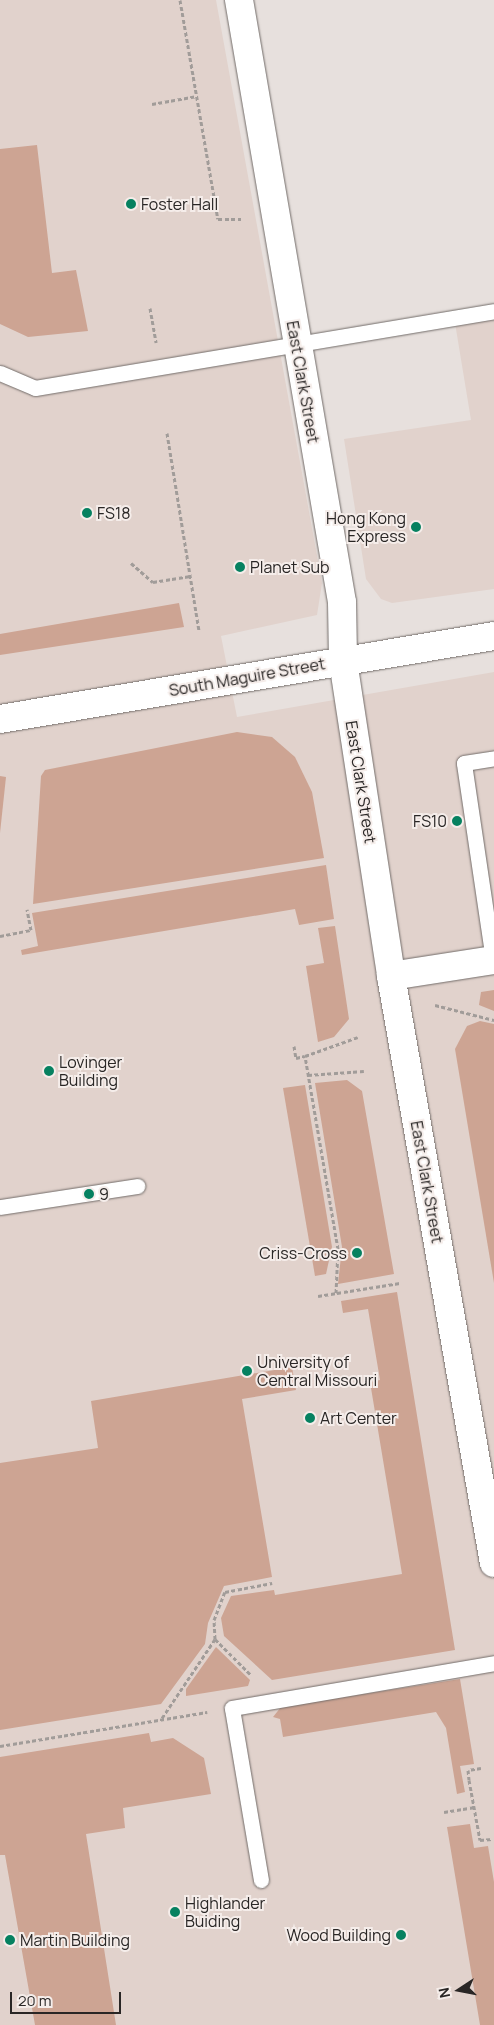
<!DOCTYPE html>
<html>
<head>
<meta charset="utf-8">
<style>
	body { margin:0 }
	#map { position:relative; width:494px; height:2025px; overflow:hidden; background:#e7e0dd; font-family:Manrope,sans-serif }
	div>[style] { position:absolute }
	.built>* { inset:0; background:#e1d2cc }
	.green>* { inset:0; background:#cda493 }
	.path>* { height:3px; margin-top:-1.5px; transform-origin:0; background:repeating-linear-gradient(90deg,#a19c99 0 4px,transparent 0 6.5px) }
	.roads { filter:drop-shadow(0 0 1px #726c69) drop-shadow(0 0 1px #726c69) }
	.lane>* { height:15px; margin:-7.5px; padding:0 7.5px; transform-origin:7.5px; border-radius:7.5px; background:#fff }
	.street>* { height:28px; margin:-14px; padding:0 14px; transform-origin:14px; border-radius:14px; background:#fff }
	.secondary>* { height:28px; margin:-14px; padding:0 14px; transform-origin:14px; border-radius:14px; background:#fff }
	.primary>* { height:28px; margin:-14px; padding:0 14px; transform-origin:14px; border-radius:14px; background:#fff }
	.dots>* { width:14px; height:14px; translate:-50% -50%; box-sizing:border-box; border:2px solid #f5edea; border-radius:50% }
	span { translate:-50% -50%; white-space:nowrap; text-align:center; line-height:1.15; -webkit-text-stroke:4px #f5edea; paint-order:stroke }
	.poi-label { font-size:16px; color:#292625 }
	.left { translate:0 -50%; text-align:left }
	.right { translate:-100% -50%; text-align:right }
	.street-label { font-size:16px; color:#292625 }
	.north { position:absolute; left:434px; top:1965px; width:50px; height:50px; -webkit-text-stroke:4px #f5edea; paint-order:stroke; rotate:259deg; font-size:14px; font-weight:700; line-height:20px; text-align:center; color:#292625 }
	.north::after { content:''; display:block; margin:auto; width:18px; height:22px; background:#292625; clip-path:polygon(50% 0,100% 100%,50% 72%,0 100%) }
	.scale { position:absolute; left:10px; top:1992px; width:111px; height:22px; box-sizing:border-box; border:2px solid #292625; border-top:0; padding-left:6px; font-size:15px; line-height:18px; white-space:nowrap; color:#292625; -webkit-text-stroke:4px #f5edea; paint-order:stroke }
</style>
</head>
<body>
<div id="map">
	<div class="built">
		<div style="clip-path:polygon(0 0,216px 0,322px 583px,317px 615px,221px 636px,237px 717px,494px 672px,494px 2025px,0 2025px)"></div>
		<div style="clip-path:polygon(494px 318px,494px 589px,392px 603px,381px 599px,366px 579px,344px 439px,471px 420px,455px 323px)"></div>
	</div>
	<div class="green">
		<div style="clip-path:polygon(37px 145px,52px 273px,76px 270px,88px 331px,28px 337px,0 324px,0 149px)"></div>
		<div style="clip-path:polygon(179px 603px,184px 627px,0 655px,0 634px)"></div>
		<div style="clip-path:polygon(237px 732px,272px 737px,295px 757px,312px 792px,324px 858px,33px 904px,41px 776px,45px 770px)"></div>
		<div style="clip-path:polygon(0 776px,6px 777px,0 833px)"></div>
		<div style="clip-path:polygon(326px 865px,334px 919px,299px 925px,295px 909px,22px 955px,21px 950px,38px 946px,32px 913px)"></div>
		<div style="clip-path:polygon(335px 926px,349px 1019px,334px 1037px,318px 1042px,306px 966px,324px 963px,318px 928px)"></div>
		<div style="clip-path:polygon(494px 990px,494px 1011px,479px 1005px,481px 992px)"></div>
		<div style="clip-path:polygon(480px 1021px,494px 1024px,494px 1283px,455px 1049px,467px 1026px)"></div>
		<div style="clip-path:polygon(347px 1080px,362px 1091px,394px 1274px,338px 1284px,342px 1247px,315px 1083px)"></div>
		<div style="clip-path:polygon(305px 1085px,332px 1247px,326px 1274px,315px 1276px,283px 1088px)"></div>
		<div style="clip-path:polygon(397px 1292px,455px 1650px,272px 1680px,224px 1636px,221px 1618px,231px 1596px,274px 1590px,275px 1595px,402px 1574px,370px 1382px,380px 1380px,368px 1309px,343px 1313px,341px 1301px)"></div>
		<div style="clip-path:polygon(292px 1367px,296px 1390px,242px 1399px,272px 1577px,224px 1586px,208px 1623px,205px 1644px,161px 1704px,0 1730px,0 1463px,98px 1448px,91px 1401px)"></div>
		<div style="clip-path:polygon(216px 1647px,250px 1680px,248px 1686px,186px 1696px,186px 1689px)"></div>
		<div style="clip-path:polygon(460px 1679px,474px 1764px,460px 1766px,465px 1792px,457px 1794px,446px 1728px,436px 1712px,283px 1737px,280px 1719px,273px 1717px,281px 1707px)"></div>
		<div style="clip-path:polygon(149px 1733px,151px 1742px,173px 1738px,204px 1758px,211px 1794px,123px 1808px,125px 1828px,86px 1834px,116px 2025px,35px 2025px,5px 1855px,0 1855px,0 1757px)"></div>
		<div style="clip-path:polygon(470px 1824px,474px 1848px,488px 1846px,494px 1882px,494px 2025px,480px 2025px,447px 1827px)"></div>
	</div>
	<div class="path">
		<div style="left:180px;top:0;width:222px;rotate:80.2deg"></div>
		<div style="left:218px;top:219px;width:23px"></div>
		<div style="left:152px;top:104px;width:46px;rotate:-10.1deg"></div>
		<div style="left:150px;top:308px;width:35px;rotate:80deg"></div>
		<div style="left:167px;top:433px;width:201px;rotate:80.8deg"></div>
		<div style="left:131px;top:563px;width:29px;rotate:41deg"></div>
		<div style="left:153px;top:582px;width:38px;rotate:-9deg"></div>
		<div style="left:0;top:936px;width:32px;rotate:-11deg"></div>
		<div style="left:31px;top:930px;width:21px;rotate:-101deg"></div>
		<div style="left:435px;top:1005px;width:61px;rotate:14.3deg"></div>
		<div style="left:294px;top:1046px;width:12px;rotate:81deg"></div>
		<div style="left:296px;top:1058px;width:9px;rotate:-13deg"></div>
		<div style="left:308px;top:1075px;width:56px;rotate:-4.1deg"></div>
		<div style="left:336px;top:1293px;width:44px;rotate:-87.4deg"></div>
		<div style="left:338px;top:1249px;width:196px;rotate:-99.7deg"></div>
		<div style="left:305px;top:1056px;width:56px;rotate:-19.7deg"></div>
		<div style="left:318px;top:1296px;width:83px;rotate:-9deg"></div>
		<div style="left:215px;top:1639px;width:52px;rotate:45deg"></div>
		<div style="left:162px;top:1718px;width:95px;rotate:-56.1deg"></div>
		<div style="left:215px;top:1639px;width:19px;rotate:-93deg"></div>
		<div style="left:214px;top:1620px;width:30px;rotate:-69deg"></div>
		<div style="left:225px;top:1592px;width:48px;rotate:-10.8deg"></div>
		<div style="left:0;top:1746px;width:210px;rotate:-9.3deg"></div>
		<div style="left:481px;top:1768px;width:13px;rotate:171deg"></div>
		<div style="left:468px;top:1770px;width:10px;rotate:84deg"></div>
		<div style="left:469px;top:1780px;width:61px;rotate:79.6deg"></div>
		<div style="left:480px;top:1840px;width:12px;rotate:-5deg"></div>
		<div style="left:444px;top:1812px;width:30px;rotate:-9deg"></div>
	</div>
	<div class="roads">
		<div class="lane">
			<div style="left:0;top:373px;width:38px;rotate:23deg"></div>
			<div style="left:35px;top:388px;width:465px;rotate:-9.5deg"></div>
			<div style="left:493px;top:960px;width:199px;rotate:-98.4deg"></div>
			<div style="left:464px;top:763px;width:30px;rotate:-9deg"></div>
			<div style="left:0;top:1207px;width:139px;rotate:-8.7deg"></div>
			<div style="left:261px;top:1880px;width:174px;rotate:-99.6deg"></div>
			<div style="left:232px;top:1708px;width:266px;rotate:-9.7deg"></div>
		</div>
		<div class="street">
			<div style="left:391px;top:976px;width:104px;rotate:-8.8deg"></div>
		</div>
		<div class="secondary">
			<div style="left:239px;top:0;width:611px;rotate:80.29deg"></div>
			<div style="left:342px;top:602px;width:59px;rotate:89deg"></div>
			<div style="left:343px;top:661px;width:319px;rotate:81.3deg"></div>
			<div style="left:391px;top:976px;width:596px;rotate:80.05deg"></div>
		</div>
		<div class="primary">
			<div style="left:0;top:719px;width:501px;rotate:-9.54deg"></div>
		</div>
	</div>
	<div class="dots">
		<div style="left:131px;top:204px;background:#068160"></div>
		<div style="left:87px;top:513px;background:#068160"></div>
		<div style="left:416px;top:527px;background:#068160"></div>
		<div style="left:240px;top:567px;background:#068160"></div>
		<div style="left:457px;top:821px;background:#068160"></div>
		<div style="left:49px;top:1071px;background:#068160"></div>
		<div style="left:89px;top:1194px;background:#068160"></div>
		<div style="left:357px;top:1253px;background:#068160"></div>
		<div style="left:247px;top:1371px;background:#068160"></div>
		<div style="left:310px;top:1418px;background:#068160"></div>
		<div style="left:175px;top:1912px;background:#068160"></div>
		<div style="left:401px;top:1935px;background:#068160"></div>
		<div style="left:10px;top:1940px;background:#068160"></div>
	</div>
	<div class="poi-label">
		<span class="left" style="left:141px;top:204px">Foster Hall</span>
		<span class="left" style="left:97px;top:513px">FS18</span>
		<span class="right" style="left:406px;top:527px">Hong Kong<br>Express</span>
		<span class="left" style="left:250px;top:567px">Planet Sub</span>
		<span class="right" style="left:447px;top:821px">FS10</span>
		<span class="left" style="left:59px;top:1071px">Lovinger<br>Building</span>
		<span class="left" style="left:99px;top:1194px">9</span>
		<span class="right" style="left:347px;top:1253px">Criss-Cross</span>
		<span class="left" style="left:257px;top:1371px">University of<br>Central Missouri</span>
		<span class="left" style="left:320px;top:1418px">Art Center</span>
		<span class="left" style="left:185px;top:1912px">Highlander<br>Buiding</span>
		<span class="right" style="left:391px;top:1935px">Wood Building</span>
		<span class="left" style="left:20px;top:1940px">Martin Building</span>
	</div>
	<div class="street-label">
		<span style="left:303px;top:382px;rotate:80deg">East Clark Street</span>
		<span style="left:247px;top:677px;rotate:-10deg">South Maguire Street</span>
		<span style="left:361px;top:782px;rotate:81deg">East Clark Street</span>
		<span style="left:427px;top:1182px;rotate:80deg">East Clark Street</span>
	</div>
	<div class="north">N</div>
	<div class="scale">20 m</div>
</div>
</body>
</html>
